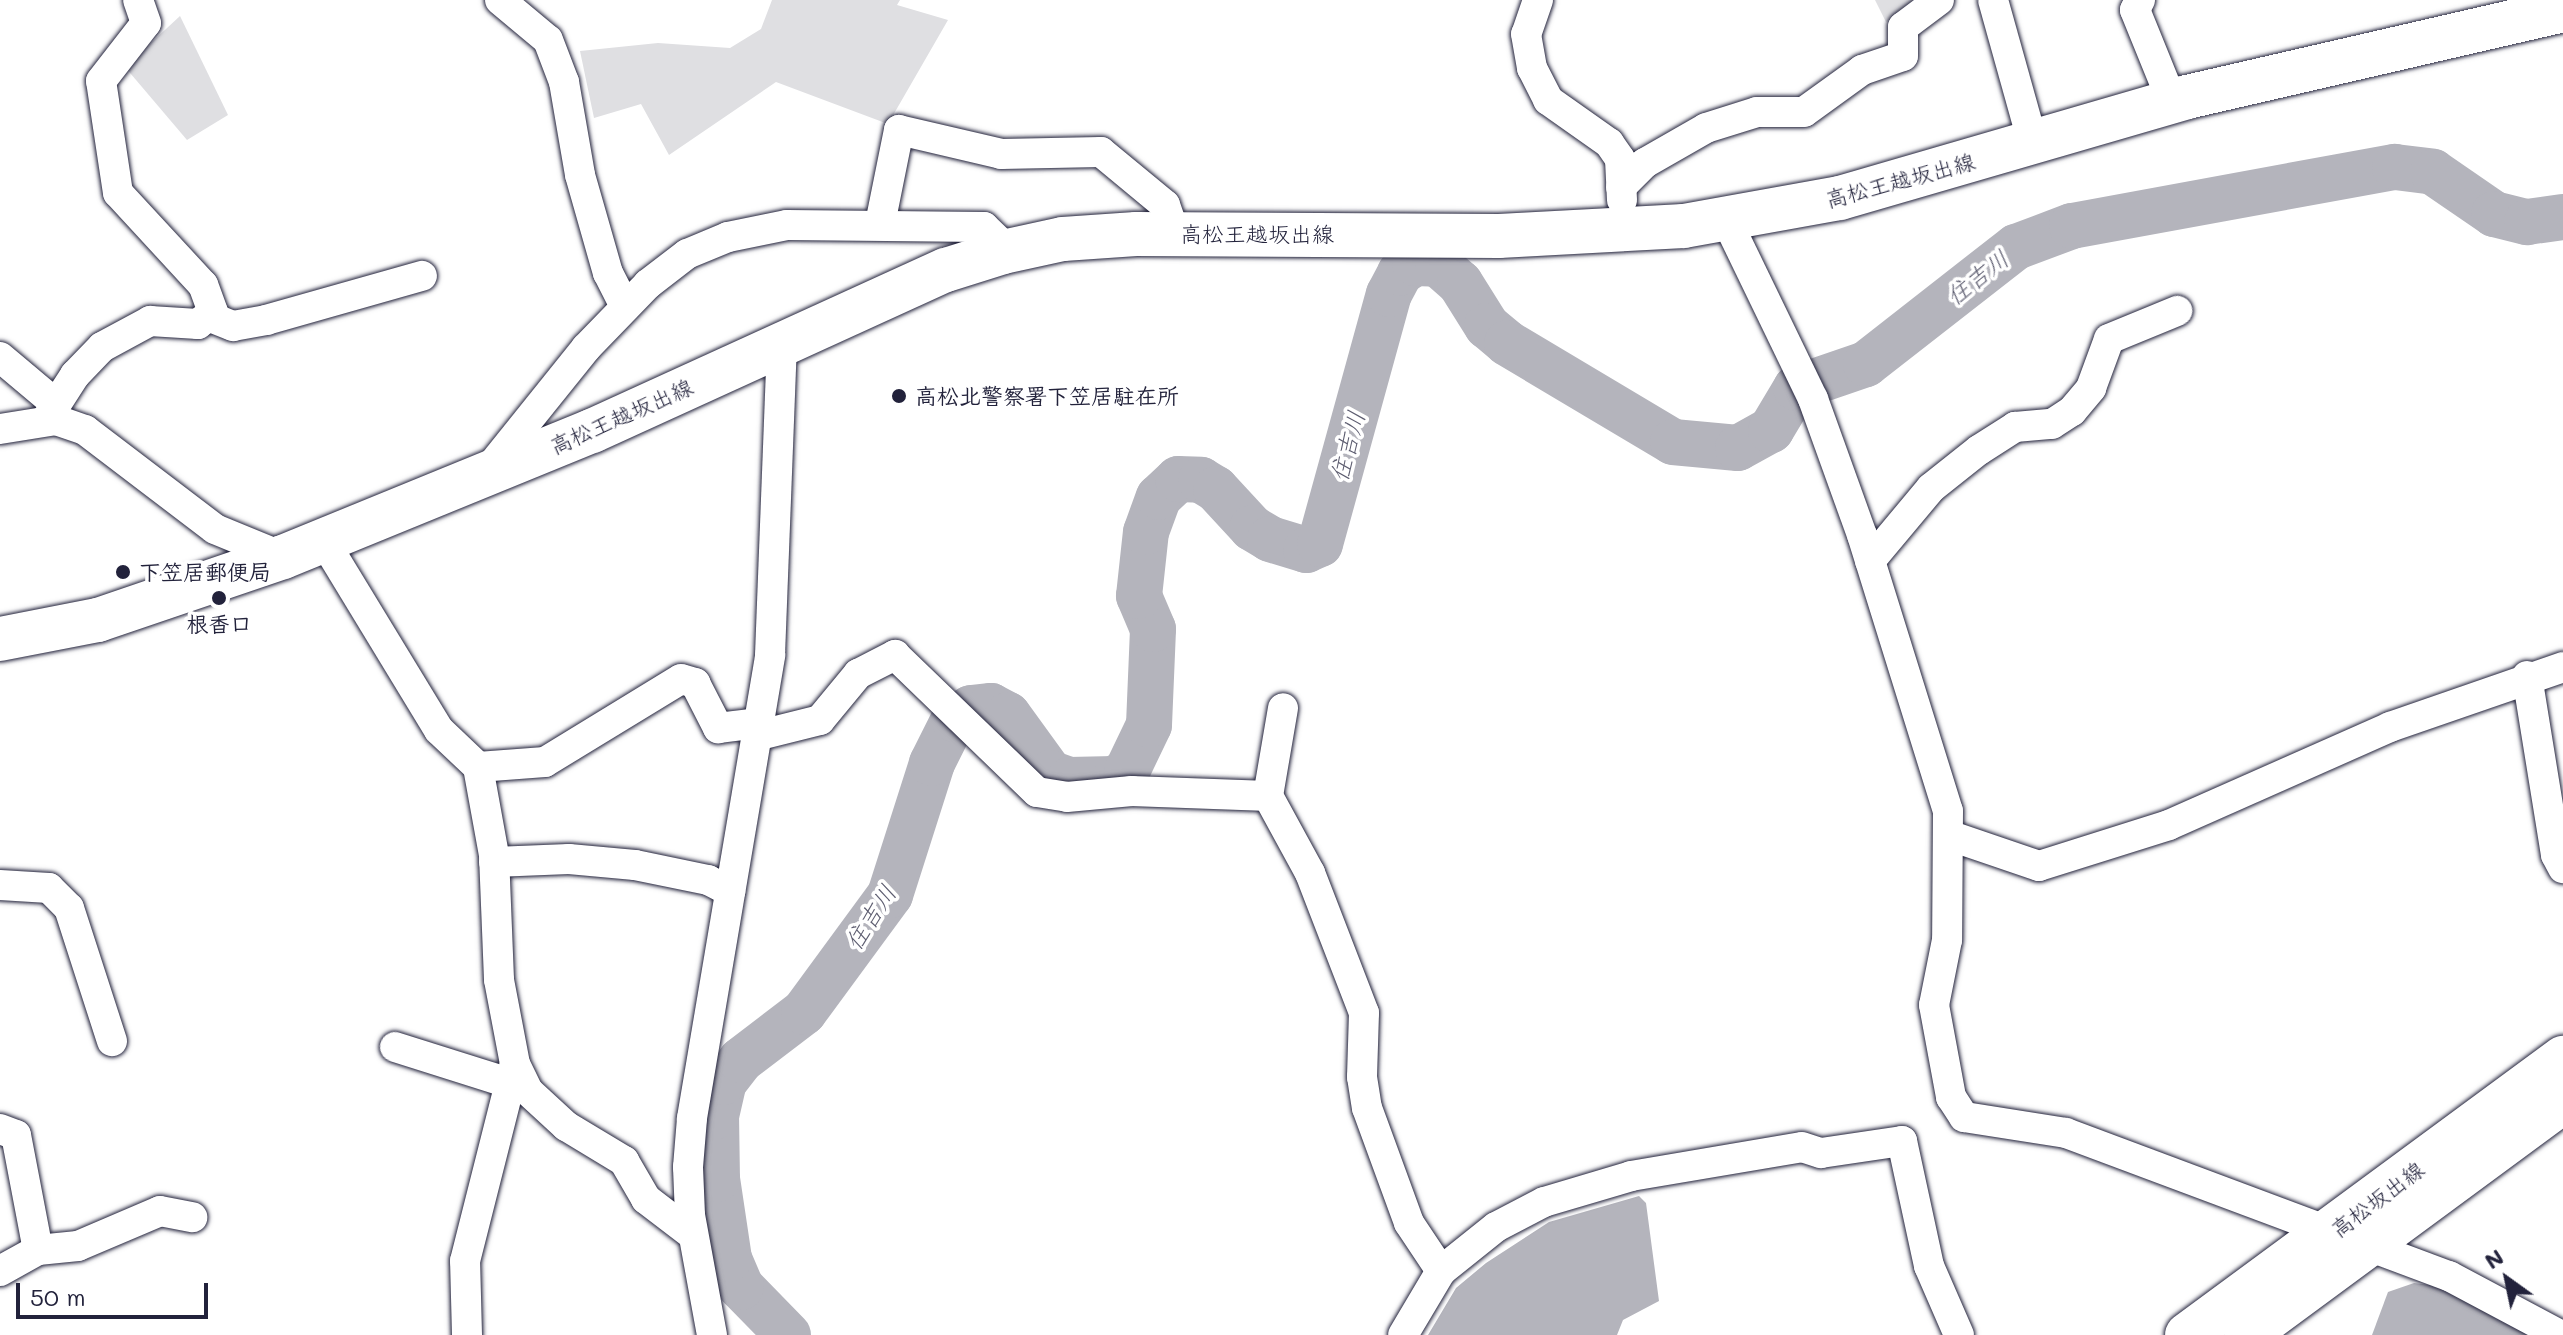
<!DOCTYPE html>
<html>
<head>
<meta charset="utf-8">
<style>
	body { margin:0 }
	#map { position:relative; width:2563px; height:1335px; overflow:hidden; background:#fff; font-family:Mali,"Klee One",sans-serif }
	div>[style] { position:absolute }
	.green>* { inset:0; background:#dfdfe2 }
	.water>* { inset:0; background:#b4b4bc }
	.river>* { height:46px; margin:-23px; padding:0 23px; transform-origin:23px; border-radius:23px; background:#b4b4bc }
	.roads { filter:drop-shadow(0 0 2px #22223b) drop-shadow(0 0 2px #22223b) }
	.street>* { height:30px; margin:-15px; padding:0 15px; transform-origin:15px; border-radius:15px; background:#fff }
	.secondary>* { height:44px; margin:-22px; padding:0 22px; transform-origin:22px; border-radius:22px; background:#fff }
	.primary>* { height:44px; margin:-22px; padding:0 22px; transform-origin:22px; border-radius:22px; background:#fff }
	.dots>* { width:22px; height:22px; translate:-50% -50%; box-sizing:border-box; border:4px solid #fff; border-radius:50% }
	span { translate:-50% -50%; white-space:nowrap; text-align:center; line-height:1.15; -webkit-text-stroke:7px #fff; paint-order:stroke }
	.street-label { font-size:22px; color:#22223b }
	.poi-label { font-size:22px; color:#22223b; font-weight:700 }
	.left { translate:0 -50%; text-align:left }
	.water-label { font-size:24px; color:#5c5c6f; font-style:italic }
	.north { position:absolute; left:2467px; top:1239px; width:80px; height:80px; -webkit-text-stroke:6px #fff; paint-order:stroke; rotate:327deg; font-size:22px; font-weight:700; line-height:32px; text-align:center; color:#22223b }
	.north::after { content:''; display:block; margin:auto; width:28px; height:36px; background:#22223b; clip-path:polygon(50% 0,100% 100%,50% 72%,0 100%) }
	.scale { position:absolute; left:16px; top:1283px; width:192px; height:36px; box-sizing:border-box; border:4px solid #22223b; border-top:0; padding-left:10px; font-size:24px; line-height:28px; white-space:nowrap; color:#22223b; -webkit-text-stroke:6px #fff; paint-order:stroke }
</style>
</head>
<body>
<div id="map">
	<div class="green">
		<div style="clip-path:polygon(772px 0,900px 0,897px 5px,948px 20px,888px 124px,776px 82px,669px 155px,641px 104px,594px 118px,580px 51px,658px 43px,730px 48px,761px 29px)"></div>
		<div style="clip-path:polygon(1875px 0,1923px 0,1886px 22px)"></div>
		<div style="clip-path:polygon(180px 16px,228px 115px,187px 140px,125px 67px)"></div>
	</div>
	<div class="water">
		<div style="clip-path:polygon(1639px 1196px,1646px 1203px,1659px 1301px,1623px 1320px,1617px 1335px,1428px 1335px,1456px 1288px,1486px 1263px,1549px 1222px)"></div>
		<div style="clip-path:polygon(2414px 1283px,2438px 1286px,2549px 1335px,2372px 1335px,2388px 1292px)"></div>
	</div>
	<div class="river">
		<div style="left:788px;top:1335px;width:67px;rotate:-134.4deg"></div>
		<div style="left:741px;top:1287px;width:30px;rotate:-113deg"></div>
		<div style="left:729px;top:1259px;width:81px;rotate:-98.5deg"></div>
		<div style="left:717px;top:1179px;width:63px;rotate:-90.9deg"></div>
		<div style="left:716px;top:1116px;width:35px;rotate:-77deg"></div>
		<div style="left:724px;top:1082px;width:28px;rotate:-52deg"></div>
		<div style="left:741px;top:1060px;width:79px;rotate:-37.3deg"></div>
		<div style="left:804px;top:1012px;width:145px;rotate:-53.7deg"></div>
		<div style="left:890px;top:895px;width:139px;rotate:-72.3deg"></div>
		<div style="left:932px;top:763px;width:49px;rotate:-63.4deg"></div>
		<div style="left:954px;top:719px;width:20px;rotate:-33deg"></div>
		<div style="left:971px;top:708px;width:20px;rotate:-6deg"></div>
		<div style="left:991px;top:706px;width:19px;rotate:28deg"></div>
		<div style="left:1008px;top:715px;width:72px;rotate:54.1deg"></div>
		<div style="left:1050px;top:773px;width:20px;rotate:20deg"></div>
		<div style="left:1069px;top:780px;width:46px;rotate:-1.2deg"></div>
		<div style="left:1115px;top:779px;width:14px;rotate:-34deg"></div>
		<div style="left:1127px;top:771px;width:51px;rotate:-64.4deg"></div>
		<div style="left:1149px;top:725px;width:96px;rotate:-87.6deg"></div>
		<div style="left:1153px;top:629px;width:36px;rotate:-113deg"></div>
		<div style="left:1139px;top:596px;width:64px;rotate:-83.8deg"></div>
		<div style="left:1146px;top:532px;width:37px;rotate:-70deg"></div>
		<div style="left:1159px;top:497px;width:26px;rotate:-43deg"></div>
		<div style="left:1178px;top:479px;width:23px;rotate:2deg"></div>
		<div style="left:1201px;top:480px;width:17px;rotate:31deg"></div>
		<div style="left:1216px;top:489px;width:53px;rotate:47.3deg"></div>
		<div style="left:1252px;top:528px;width:21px;rotate:31deg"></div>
		<div style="left:1270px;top:539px;width:38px;rotate:17deg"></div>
		<div style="left:1306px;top:550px;width:15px;rotate:-23deg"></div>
		<div style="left:1320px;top:544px;width:259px;rotate:-74.6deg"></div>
		<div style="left:1389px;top:294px;width:24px;rotate:-62deg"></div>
		<div style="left:1400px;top:273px;width:18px;rotate:-34deg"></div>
		<div style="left:1415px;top:263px;width:23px;rotate:2deg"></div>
		<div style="left:1438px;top:264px;width:29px;rotate:41deg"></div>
		<div style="left:1460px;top:283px;width:51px;rotate:57.9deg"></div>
		<div style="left:1487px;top:326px;width:26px;rotate:40deg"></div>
		<div style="left:1507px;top:343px;width:193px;rotate:30.8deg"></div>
		<div style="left:1673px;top:442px;width:65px;rotate:5.3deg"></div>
		<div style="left:1738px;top:448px;width:38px;rotate:-29deg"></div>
		<div style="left:1771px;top:430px;width:49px;rotate:-59.2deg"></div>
		<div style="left:1796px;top:388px;width:74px;rotate:-18.9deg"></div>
		<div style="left:1866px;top:364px;width:190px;rotate:-38deg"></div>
		<div style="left:2016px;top:247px;width:60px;rotate:-20.6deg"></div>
		<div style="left:2072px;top:226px;width:328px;rotate:-10.4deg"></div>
		<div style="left:2395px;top:167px;width:38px;rotate:7deg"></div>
		<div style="left:2433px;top:172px;width:74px;rotate:34.5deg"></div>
		<div style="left:2494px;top:214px;width:34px;rotate:14deg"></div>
		<div style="left:2527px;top:222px;width:36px;rotate:-8deg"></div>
	</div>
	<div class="roads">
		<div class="street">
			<div style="left:500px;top:0;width:62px;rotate:39.8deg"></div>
			<div style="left:548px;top:40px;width:45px;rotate:69.1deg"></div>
			<div style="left:564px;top:82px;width:94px;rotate:80.2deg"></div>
			<div style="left:580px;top:175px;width:102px;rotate:74.1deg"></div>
			<div style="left:608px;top:273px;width:38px;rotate:63deg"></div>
			<div style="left:1538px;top:0;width:36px;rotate:109deg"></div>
			<div style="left:1526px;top:34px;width:35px;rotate:80deg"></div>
			<div style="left:1532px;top:68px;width:36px;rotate:63deg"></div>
			<div style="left:1548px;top:100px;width:75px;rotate:35.2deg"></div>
			<div style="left:1609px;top:143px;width:19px;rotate:55deg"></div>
			<div style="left:1620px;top:159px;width:41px;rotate:87.2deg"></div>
			<div style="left:1993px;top:0;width:148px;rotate:74.4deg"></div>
			<div style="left:2140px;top:0;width:11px;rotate:117deg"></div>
			<div style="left:2135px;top:10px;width:98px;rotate:67.9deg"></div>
			<div style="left:1621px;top:187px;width:34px;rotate:-45deg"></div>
			<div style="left:1645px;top:163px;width:70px;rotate:-29.8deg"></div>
			<div style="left:1706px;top:128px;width:53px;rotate:-17.4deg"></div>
			<div style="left:1757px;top:112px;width:47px"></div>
			<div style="left:1804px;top:112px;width:72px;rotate:-35.9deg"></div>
			<div style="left:1862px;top:70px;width:43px;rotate:-18.9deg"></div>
			<div style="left:1903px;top:56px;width:29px;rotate:-90deg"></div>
			<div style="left:1903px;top:27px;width:45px;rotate:-36.9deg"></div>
			<div style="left:1726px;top:219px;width:200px;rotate:64.2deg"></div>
			<div style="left:1813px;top:399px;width:145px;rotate:70.2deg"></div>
			<div style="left:1862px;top:535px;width:289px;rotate:72.7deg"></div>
			<div style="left:1948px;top:811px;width:129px;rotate:90.4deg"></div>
			<div style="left:1947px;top:940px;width:66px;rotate:101.3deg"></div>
			<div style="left:1934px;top:1005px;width:94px;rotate:79.5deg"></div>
			<div style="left:1951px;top:1097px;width:24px;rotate:57deg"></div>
			<div style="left:1964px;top:1117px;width:103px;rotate:8.9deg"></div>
			<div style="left:2066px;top:1133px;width:409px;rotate:20.5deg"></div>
			<div style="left:2449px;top:1276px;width:126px;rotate:28deg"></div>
			<div style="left:880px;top:224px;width:96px;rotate:-78.6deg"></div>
			<div style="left:899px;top:130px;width:105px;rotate:13.2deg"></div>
			<div style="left:1001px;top:154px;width:100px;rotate:-1.1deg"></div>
			<div style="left:1101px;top:152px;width:83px;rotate:39.6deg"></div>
			<div style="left:1165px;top:205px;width:31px;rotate:71deg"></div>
			<div style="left:208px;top:316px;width:27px;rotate:22deg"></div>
			<div style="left:233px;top:326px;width:34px;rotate:-10deg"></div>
			<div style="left:266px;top:320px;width:162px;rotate:-15.8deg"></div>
			<div style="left:0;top:357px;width:73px;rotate:40deg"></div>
			<div style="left:46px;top:420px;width:54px;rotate:-57.2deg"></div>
			<div style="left:75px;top:375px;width:39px;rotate:-46deg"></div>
			<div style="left:102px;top:347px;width:55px;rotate:-28.4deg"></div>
			<div style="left:150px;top:321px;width:48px;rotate:3.6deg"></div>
			<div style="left:198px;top:324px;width:19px;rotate:-39deg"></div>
			<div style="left:213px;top:312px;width:29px;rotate:-110deg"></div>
			<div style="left:203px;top:285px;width:125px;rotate:-132.7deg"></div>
			<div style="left:118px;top:193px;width:113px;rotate:-98.6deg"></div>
			<div style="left:101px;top:81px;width:73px;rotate:-52.2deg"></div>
			<div style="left:146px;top:23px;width:24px;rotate:-109deg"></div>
			<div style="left:0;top:429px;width:57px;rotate:-9.1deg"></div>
			<div style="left:56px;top:420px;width:31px;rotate:19deg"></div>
			<div style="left:85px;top:430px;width:163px;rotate:37.3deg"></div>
			<div style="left:215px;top:529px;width:74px;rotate:22.4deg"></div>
			<div style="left:488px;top:470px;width:156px;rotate:-51.2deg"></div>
			<div style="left:586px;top:348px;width:89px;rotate:-45.9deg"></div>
			<div style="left:648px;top:284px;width:49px;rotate:-37.6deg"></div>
			<div style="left:687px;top:254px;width:44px;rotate:-22.5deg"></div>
			<div style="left:728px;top:237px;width:60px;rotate:-11.5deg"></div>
			<div style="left:787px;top:225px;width:197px;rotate:0.6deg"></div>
			<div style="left:984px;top:227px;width:35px;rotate:44deg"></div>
			<div style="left:324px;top:541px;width:221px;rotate:58.7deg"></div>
			<div style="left:439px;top:730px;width:54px;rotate:43.5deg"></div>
			<div style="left:478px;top:767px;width:89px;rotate:79.7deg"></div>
			<div style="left:494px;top:855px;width:125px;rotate:87.7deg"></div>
			<div style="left:499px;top:980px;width:86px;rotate:79.2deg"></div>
			<div style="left:515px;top:1064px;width:30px;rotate:64deg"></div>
			<div style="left:528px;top:1091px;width:52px;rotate:42.6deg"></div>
			<div style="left:566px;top:1126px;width:68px;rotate:31.1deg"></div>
			<div style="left:624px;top:1161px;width:44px;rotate:59.9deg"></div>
			<div style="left:646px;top:1199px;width:59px;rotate:37.5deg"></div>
			<div style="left:1870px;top:561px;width:95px;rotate:-50.1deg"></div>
			<div style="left:1931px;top:488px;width:61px;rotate:-38.4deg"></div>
			<div style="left:1979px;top:450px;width:43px;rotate:-32.6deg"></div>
			<div style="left:2015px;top:427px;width:37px;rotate:-5deg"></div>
			<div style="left:2052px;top:424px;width:24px;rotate:-33deg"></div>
			<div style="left:2072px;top:411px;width:30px;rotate:-50deg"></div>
			<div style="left:2091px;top:388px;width:52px;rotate:-69.8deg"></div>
			<div style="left:2109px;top:339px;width:74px;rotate:-22.4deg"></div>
			<div style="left:2527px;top:676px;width:181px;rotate:80.8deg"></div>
			<div style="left:2556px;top:855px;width:15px;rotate:62deg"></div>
			<div style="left:756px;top:736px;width:66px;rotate:-14deg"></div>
			<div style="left:820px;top:720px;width:60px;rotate:-50.4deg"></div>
			<div style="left:858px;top:674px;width:42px;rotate:-27.2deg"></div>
			<div style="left:895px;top:655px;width:197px;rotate:44deg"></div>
			<div style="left:1037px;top:792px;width:30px;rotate:9deg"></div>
			<div style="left:1067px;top:797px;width:65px;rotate:-5.3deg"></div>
			<div style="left:1132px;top:791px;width:136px;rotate:2.1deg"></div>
			<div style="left:1268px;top:796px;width:89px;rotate:-80.3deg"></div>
			<div style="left:478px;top:767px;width:67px;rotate:-4.3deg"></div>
			<div style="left:545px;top:762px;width:159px;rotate:-31.4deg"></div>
			<div style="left:681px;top:679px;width:15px;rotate:16deg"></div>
			<div style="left:695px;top:683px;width:51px;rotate:62.9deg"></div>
			<div style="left:718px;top:728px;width:40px;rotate:-7.1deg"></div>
			<div style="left:1268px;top:796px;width:88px;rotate:61.4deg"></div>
			<div style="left:1310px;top:873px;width:150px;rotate:68.9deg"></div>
			<div style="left:1364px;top:1013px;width:64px;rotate:91.8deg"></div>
			<div style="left:1362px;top:1077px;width:31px;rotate:81deg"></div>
			<div style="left:1367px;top:1108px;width:122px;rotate:69.9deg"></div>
			<div style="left:1409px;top:1223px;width:58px;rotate:56.3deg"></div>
			<div style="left:1441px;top:1271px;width:74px;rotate:120.7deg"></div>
			<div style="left:1948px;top:835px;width:96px;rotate:18.8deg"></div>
			<div style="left:2039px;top:866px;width:136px;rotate:-17.5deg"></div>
			<div style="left:2169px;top:825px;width:242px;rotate:-23.9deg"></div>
			<div style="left:2390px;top:727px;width:183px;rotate:-19.1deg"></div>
			<div style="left:494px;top:862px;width:75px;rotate:-2.3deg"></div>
			<div style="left:569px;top:859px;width:66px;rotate:5.2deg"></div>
			<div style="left:635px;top:865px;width:75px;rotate:11.6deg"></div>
			<div style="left:708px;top:880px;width:25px;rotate:27deg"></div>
			<div style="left:0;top:885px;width:49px;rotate:3.5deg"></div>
			<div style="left:49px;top:888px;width:28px;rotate:45deg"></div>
			<div style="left:69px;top:908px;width:140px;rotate:72.1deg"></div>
			<div style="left:395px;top:1047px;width:120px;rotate:17.5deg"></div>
			<div style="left:0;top:1129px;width:17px;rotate:21deg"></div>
			<div style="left:16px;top:1135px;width:117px;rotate:79.2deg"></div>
			<div style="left:38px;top:1250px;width:40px;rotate:-5.7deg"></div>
			<div style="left:78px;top:1246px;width:89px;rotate:-23.1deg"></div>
			<div style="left:160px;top:1211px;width:33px;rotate:11deg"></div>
			<div style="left:0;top:1271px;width:43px;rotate:-28.9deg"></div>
			<div style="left:1441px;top:1271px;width:70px;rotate:-38.7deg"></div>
			<div style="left:1496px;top:1227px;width:54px;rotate:-27.5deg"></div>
			<div style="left:1544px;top:1202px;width:91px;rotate:-16.6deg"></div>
			<div style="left:1631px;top:1176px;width:173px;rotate:-9.6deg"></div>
			<div style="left:1802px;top:1147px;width:20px;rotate:18deg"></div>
			<div style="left:1821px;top:1153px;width:82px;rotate:-8.4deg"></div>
			<div style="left:1902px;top:1141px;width:128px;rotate:77.8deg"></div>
			<div style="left:1929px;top:1266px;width:75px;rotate:66.5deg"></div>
			<div style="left:467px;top:1335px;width:74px;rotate:-91.5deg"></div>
			<div style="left:465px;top:1261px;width:203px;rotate:-75.8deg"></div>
			<div style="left:712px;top:1335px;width:122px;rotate:-100.4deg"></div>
			<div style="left:690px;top:1215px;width:48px;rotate:-92.4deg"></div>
			<div style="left:688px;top:1167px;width:49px;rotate:-85.3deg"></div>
			<div style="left:692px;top:1118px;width:470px;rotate:-80.4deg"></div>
			<div style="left:770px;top:655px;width:313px;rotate:-87.8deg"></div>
		</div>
		<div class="secondary">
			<div style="left:2187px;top:1335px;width:467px;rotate:-36.4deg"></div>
			<div style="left:2246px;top:1335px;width:394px;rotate:-36.4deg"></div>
		</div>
		<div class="primary">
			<div style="left:0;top:639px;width:100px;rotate:-11deg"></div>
			<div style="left:98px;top:620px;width:195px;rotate:-18.8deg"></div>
			<div style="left:283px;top:557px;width:334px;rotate:-22.2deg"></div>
			<div style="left:592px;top:431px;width:389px;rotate:-24.5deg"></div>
			<div style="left:946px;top:270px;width:60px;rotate:-17.5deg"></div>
			<div style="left:1003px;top:252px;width:61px;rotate:-12.2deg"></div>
			<div style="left:1063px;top:239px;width:73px;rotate:-3.9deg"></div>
			<div style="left:1136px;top:234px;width:363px;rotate:0.3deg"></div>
			<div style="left:1499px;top:236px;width:185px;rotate:-3.1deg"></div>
			<div style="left:1684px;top:226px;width:158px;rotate:-10.2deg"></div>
			<div style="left:1840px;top:198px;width:361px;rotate:-16.2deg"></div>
			<div style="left:2187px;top:97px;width:386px;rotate:-13deg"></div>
		</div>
	</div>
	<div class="dots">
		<div style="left:899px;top:396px;background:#22223b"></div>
		<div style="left:123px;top:572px;background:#22223b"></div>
		<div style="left:219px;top:598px;background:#22223b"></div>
	</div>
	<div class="street-label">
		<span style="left:1900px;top:180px;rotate:-15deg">高松王越坂出線</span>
		<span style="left:1257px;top:234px">高松王越坂出線</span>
		<span style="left:621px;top:416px;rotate:-24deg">高松王越坂出線</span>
		<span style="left:2377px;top:1199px;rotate:-37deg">高松坂出線</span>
	</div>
	<div class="poi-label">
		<span class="left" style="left:915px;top:396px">高松北警察署下笠居駐在所</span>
		<span class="left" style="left:139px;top:572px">下笠居郵便局</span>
		<span style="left:219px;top:624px">根香口</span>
	</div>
	<div class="water-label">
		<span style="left:1977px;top:277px;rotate:-38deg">住吉川</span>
		<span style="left:1347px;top:446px;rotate:-75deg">住吉川</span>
		<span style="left:870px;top:917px;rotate:-57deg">住吉川</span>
	</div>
	<div class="north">N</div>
	<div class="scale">50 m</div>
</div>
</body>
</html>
